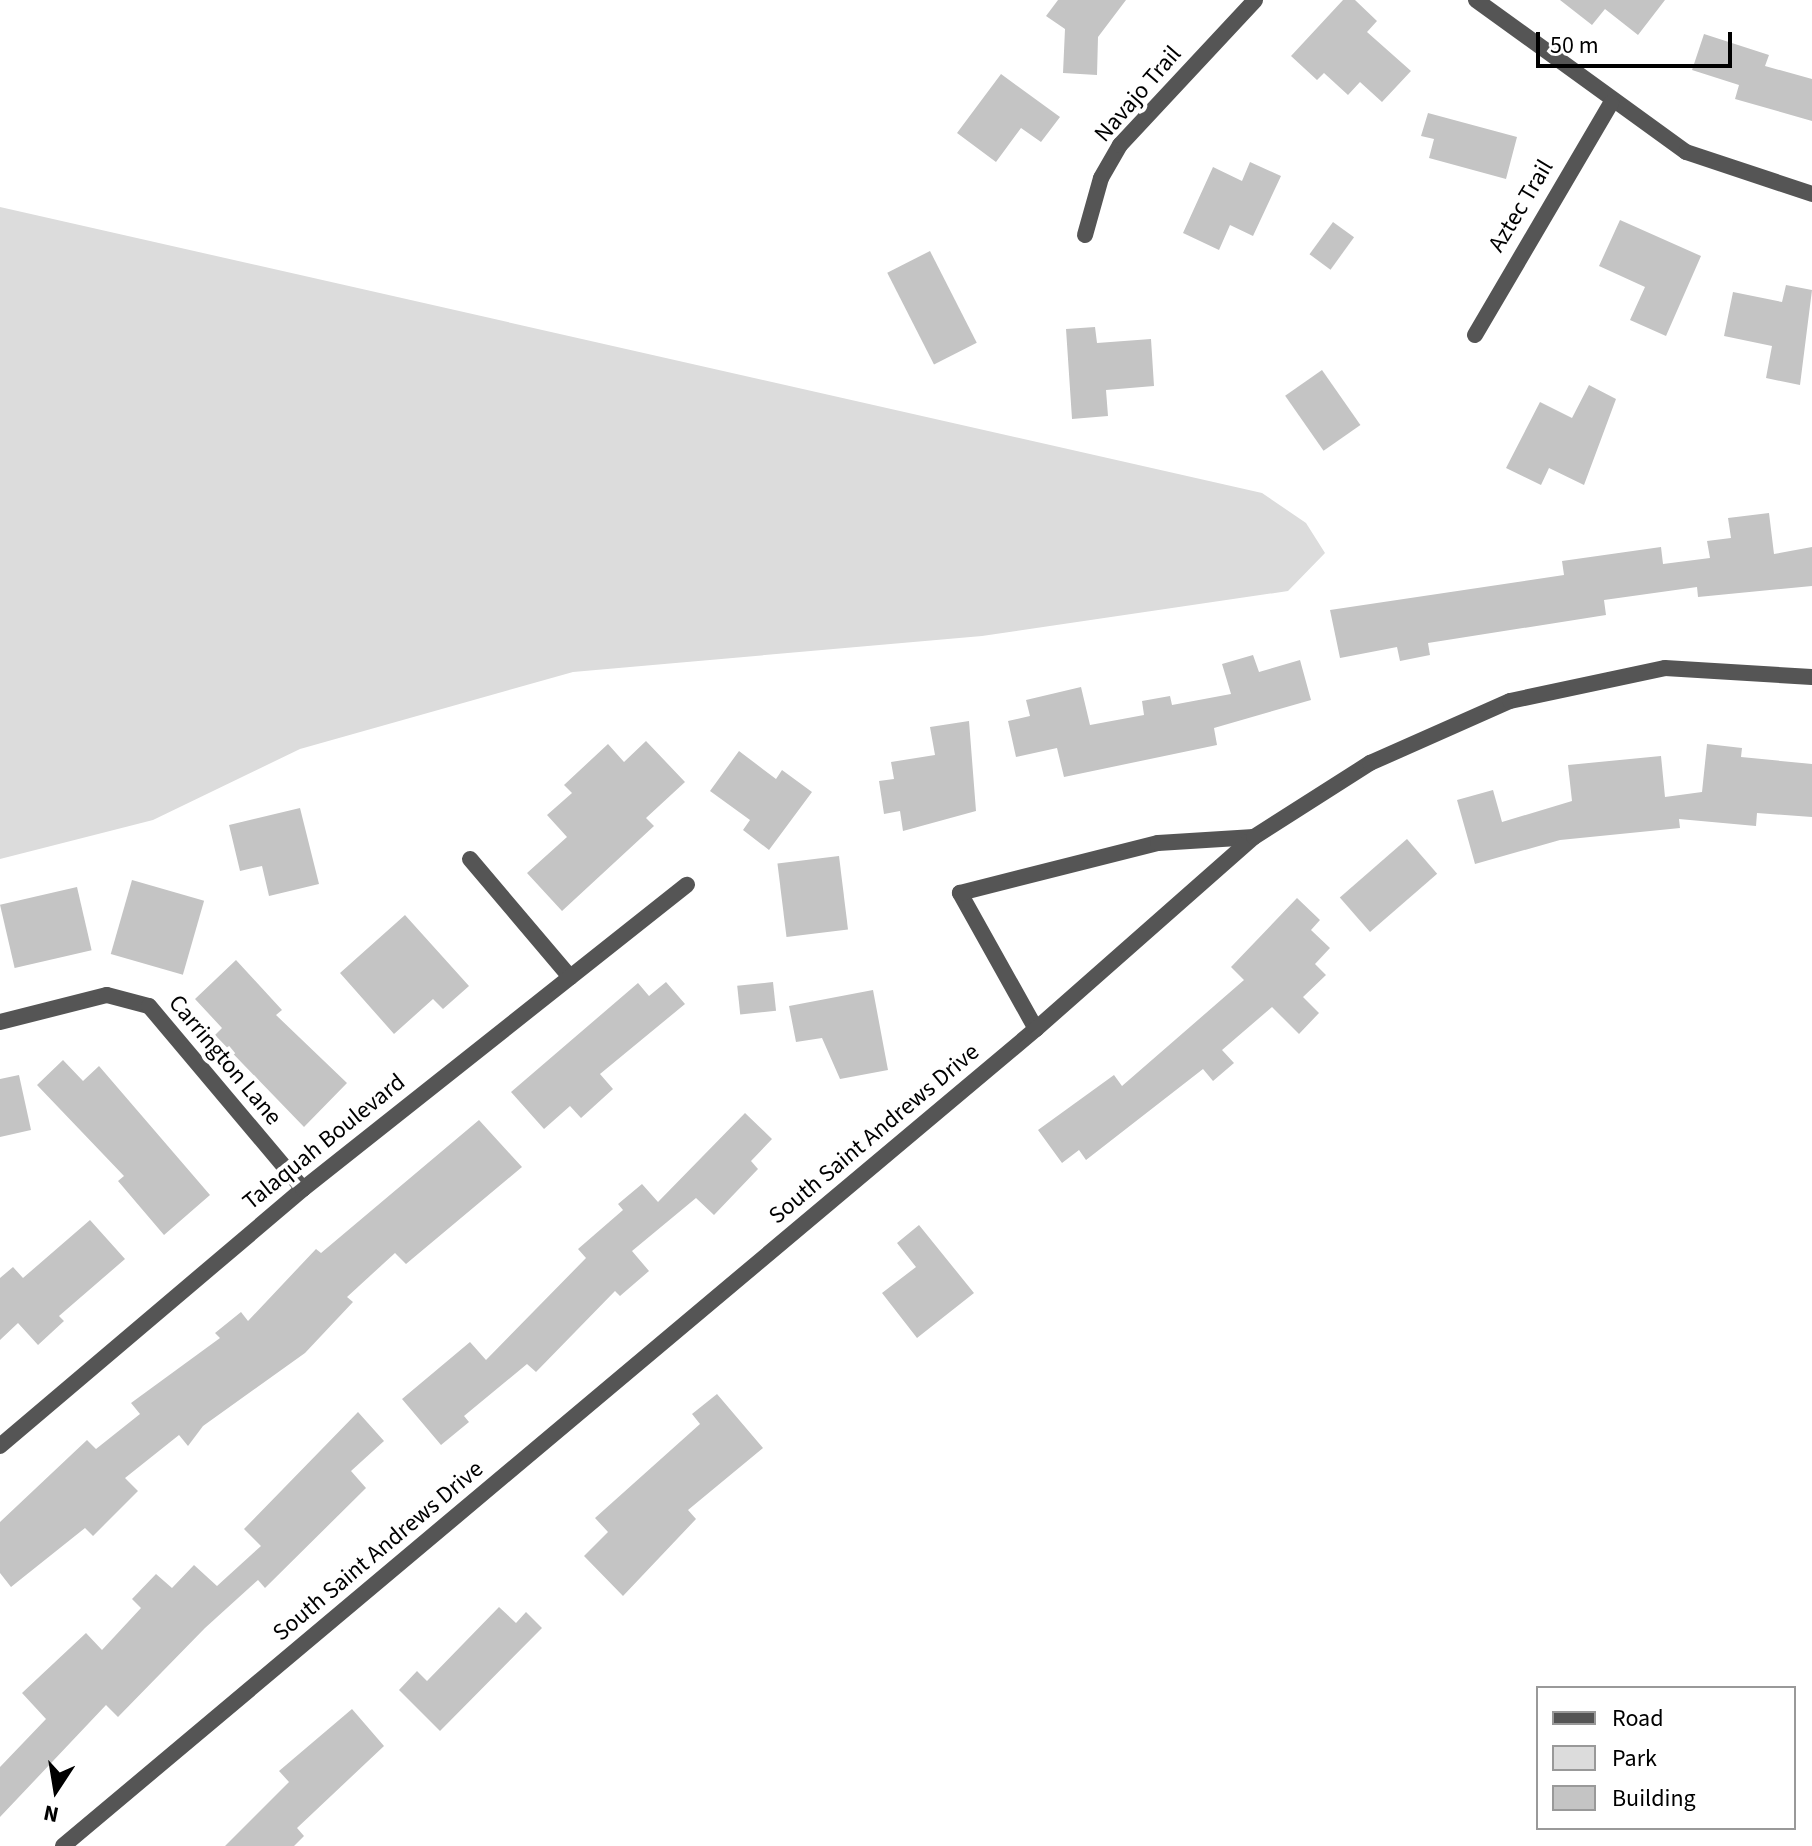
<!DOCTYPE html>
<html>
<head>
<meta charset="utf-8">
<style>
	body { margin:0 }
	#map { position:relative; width:1812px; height:1846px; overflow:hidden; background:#fff; font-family:"Source Sans 3",sans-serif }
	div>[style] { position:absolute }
	.green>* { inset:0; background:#dcdcdc }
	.building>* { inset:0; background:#c4c4c4; transform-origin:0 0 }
	.street>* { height:16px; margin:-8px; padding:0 8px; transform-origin:8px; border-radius:8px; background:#555 }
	span { translate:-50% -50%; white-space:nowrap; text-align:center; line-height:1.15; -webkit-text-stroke:8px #fff; paint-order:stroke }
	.street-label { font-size:24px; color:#000 }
	.legend { position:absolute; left:1536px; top:1686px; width:260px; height:144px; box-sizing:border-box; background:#fff; border:2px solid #999; margin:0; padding:10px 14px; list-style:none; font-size:24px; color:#000 }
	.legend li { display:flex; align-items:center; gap:16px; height:40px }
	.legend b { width:40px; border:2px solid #999 }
	.north { position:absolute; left:16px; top:1750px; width:80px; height:80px; -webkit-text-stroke:6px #fff; paint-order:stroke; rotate:192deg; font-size:22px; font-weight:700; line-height:32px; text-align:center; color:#000 }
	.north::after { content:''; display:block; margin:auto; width:28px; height:36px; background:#000; clip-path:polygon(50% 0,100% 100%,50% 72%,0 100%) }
	.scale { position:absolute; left:1536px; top:32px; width:196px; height:36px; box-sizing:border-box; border:4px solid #000; border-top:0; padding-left:10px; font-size:24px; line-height:28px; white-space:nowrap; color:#000; -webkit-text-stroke:6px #fff; paint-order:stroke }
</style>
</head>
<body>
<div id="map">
	<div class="green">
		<div style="clip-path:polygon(0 207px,1262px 493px,1306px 523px,1325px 553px,1288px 591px,982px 636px,573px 672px,300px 749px,153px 820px,0 859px)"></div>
	</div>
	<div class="building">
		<div style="clip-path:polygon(1058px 0,1126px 0,1098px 37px,1097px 75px,1063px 73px,1065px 29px,1046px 16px)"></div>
		<div style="clip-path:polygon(1343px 0,1355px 0,1377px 21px,1367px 32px,1411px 71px,1382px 102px,1360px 82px,1348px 95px,1324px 73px,1317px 80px,1291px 56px)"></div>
		<div style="clip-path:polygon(1560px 0,1665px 0,1638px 35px,1605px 9px,1592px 25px)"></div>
		<div style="clip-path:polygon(1704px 34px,1769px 55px,1765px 66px,1812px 79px,1812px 121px,1735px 99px,1739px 85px,1692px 70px)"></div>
		<div style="clip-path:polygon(1001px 74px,1060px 117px,1041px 142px,1021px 128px,996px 162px,957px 133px)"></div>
		<div style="clip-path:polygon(1428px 113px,1517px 137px,1506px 179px,1429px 158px,1434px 139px,1421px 136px)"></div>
		<div style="clip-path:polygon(1250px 162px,1281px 176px,1253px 236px,1230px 225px,1219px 250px,1183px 233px,1213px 167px,1242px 181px)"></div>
		<div style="clip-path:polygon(1620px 220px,1701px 256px,1666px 336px,1630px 320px,1645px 287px,1599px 266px)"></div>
		<div style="left:1333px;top:222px;width:26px;height:40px;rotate:36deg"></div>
		<div style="left:930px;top:251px;width:103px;height:48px;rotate:63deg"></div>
		<div style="clip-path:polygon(1786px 285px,1812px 290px,1800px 385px,1766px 378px,1772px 346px,1724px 336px,1733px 292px,1782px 302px)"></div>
		<div style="clip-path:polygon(1095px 327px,1097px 343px,1151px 339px,1154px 386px,1106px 390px,1108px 416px,1072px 419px,1066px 329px)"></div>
		<div style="left:1322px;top:370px;width:67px;height:45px;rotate:55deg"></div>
		<div style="clip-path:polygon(1589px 385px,1616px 399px,1584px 485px,1549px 468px,1541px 485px,1506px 468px,1540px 402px,1572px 418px)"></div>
		<div style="clip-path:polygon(1769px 513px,1774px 554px,1812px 547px,1812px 586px,1698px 597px,1697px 587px,1604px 600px,1606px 615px,1428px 643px,1430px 655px,1400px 661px,1397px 647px,1340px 658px,1330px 610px,1564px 575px,1562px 561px,1661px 547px,1663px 564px,1710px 558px,1707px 541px,1731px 538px,1728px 518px)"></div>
		<div style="clip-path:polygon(1253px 655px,1259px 672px,1300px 660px,1311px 700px,1214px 728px,1217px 745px,1064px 777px,1057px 748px,1016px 757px,1008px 721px,1030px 716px,1026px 700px,1081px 687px,1090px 725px,1144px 715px,1142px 701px,1170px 696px,1172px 705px,1231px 694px,1222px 664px)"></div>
		<div style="clip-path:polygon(969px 721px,976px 811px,903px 831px,900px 811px,884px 814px,879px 781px,894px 779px,891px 762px,935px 755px,930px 727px)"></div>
		<div style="clip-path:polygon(646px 741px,685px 782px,646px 818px,654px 826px,562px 911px,527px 873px,567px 837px,547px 815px,572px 793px,564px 785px,608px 744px,624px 762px)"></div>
		<div style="clip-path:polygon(1707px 744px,1742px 748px,1741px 757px,1812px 764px,1812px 817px,1757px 813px,1756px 826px,1679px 819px,1680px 828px,1560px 840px,1475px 864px,1457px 800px,1493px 790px,1502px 822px,1572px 801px,1568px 765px,1661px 756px,1665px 797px,1702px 792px)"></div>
		<div style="clip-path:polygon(739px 751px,776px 779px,782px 770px,812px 792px,769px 850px,743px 830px,750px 820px,710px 791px)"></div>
		<div style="clip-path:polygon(300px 808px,319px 884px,269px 896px,262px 866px,240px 871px,229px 825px)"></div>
		<div style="left:1407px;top:839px;width:46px;height:89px;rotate:49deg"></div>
		<div style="left:839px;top:856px;width:74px;height:62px;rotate:83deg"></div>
		<div style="left:132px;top:880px;width:75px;height:77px;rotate:16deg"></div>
		<div style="left:77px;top:887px;width:65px;height:79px;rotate:77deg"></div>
		<div style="clip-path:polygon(1297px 898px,1320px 920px,1311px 930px,1330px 948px,1315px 964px,1326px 975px,1303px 997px,1319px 1013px,1299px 1034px,1272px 1007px,1222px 1050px,1234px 1063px,1213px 1081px,1203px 1069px,1086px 1160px,1079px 1150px,1062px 1163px,1038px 1130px,1114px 1075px,1122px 1086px,1244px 980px,1231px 967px)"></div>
		<div style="clip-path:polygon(405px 915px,469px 986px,443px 1009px,433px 999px,394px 1034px,340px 973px)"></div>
		<div style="clip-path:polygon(236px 960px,282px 1010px,276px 1015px,347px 1083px,304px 1127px,215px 1035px,222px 1028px,195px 999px)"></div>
		<div style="clip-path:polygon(666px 982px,685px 1004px,600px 1074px,613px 1089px,581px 1118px,570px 1106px,544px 1129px,511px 1092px,638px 983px,649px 996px)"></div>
		<div style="left:773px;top:982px;width:29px;height:36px;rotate:84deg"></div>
		<div style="clip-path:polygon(873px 990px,888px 1070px,840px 1079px,822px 1038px,796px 1042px,789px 1006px)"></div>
		<div style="clip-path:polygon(63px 1060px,83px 1081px,99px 1066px,210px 1195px,164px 1235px,118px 1181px,124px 1176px,37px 1085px)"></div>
		<div style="clip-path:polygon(19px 1075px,31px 1130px,0 1137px,0 1079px)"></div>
		<div style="clip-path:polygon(745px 1113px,772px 1139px,751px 1161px,758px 1169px,714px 1215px,696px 1198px,632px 1251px,649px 1271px,620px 1296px,615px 1291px,536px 1372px,527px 1364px,464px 1416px,469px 1422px,441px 1445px,402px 1399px,470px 1342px,486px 1360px,586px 1258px,578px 1249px,623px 1210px,618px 1204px,642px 1184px,658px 1202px)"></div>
		<div style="clip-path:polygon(479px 1120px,522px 1167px,406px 1264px,395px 1253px,347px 1297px,353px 1302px,305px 1353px,203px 1426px,188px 1446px,179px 1435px,125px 1478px,138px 1491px,93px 1536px,85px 1528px,11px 1587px,0 1573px,0 1522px,87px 1440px,96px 1449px,140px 1414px,131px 1403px,220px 1338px,215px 1333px,241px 1312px,248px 1321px,316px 1249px,321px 1253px)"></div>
		<div style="clip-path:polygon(90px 1220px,125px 1259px,59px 1316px,64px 1321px,38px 1345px,18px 1323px,0 1340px,0 1278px,13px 1267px,23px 1278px)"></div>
		<div style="clip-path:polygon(919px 1225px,974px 1293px,917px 1338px,882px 1293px,916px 1267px,897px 1243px)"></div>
		<div style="clip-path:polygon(717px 1394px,763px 1448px,688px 1510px,696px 1519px,623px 1596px,584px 1556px,608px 1532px,595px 1518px,700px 1424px,692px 1414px)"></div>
		<div style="clip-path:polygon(358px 1412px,384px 1441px,351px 1471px,366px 1488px,265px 1588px,258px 1580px,205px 1628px,118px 1717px,106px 1705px,0 1817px,0 1767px,46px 1719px,22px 1693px,86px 1633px,102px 1650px,141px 1608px,132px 1599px,156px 1574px,172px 1588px,194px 1565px,217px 1586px,261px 1546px,244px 1529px)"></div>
		<div style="clip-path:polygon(499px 1607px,516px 1623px,526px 1612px,542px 1628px,440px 1731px,399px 1690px,417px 1671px,427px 1681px)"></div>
		<div style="clip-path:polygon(352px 1709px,384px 1746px,297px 1828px,304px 1836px,294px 1846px,225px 1846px,289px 1782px,279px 1771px)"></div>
	</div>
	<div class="street">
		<div style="left:1476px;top:0;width:259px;rotate:35.9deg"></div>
		<div style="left:1686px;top:152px;width:133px;rotate:18.4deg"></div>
		<div style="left:1085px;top:235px;width:59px;rotate:-74.3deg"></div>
		<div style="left:1101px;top:178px;width:38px;rotate:-60deg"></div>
		<div style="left:1120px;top:145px;width:198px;rotate:-47deg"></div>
		<div style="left:1475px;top:335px;width:269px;rotate:-59.6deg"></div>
		<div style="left:470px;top:859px;width:155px;rotate:49.7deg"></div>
		<div style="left:0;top:1022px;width:110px;rotate:-14.2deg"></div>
		<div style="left:107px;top:995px;width:43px;rotate:14.7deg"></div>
		<div style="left:149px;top:1006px;width:239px;rotate:49.9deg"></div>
		<div style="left:1036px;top:1029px;width:156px;rotate:-119.2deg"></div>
		<div style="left:960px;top:893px;width:204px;rotate:-14.2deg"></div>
		<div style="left:1158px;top:843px;width:96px;rotate:-3.6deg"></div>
		<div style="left:0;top:1446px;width:397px;rotate:-40.3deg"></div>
		<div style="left:303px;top:1189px;width:490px;rotate:-38.4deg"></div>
		<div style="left:63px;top:1846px;width:1271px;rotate:-40.02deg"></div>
		<div style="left:1036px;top:1029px;width:290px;rotate:-41.4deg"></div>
		<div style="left:1254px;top:837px;width:138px;rotate:-32.5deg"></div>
		<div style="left:1370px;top:763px;width:153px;rotate:-23.9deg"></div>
		<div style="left:1510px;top:701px;width:158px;rotate:-12deg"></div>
		<div style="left:1665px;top:668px;width:147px;rotate:3.5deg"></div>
	</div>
	<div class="street-label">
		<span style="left:1138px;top:94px;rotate:-49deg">Navajo Trail</span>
		<span style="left:1521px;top:206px;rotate:-59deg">Aztec Trail</span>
		<span style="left:225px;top:1060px;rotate:50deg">Carrington Lane</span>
		<span style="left:874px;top:1134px;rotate:-40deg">South Saint Andrews Drive</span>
		<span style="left:324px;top:1142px;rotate:-39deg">Talaquah Boulevard</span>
		<span style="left:378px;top:1551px;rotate:-40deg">South Saint Andrews Drive</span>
	</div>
	<ul class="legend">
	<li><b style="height:10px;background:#555"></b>Road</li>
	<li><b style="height:22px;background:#dcdcdc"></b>Park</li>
	<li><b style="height:22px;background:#c4c4c4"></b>Building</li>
	</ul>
	<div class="north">N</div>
	<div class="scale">50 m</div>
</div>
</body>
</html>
